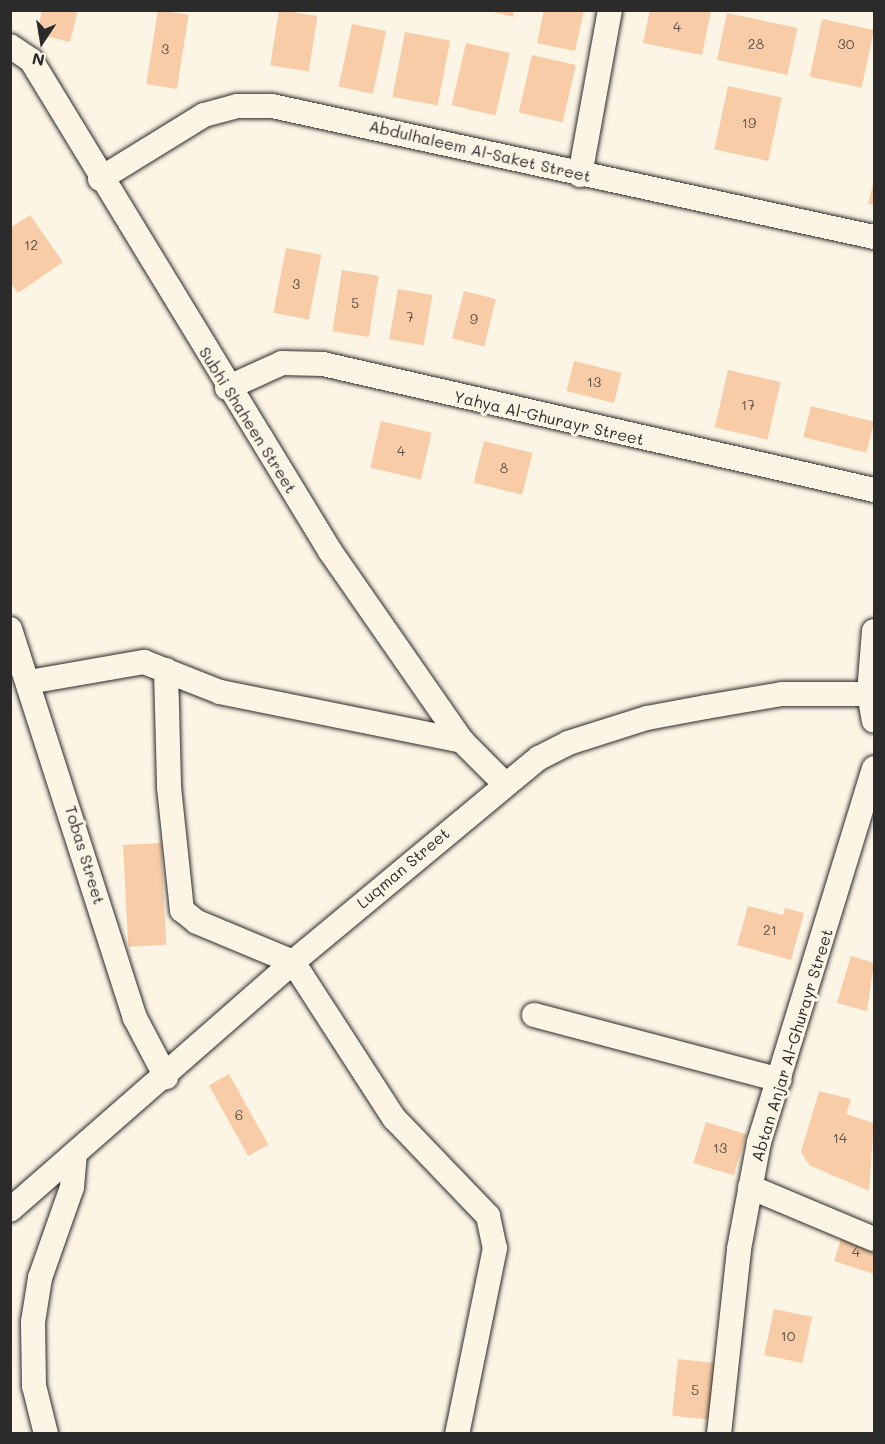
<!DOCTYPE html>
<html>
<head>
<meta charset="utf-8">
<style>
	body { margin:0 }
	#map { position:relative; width:885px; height:1444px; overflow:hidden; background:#fcf5e5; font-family:Mali,sans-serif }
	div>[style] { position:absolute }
	.building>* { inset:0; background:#f8cca7; transform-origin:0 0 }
	.roads { filter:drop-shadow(0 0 2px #2b2b2b) drop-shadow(0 0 2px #2b2b2b) }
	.minor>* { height:24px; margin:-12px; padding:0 12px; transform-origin:12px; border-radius:12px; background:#fcf5e5 }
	span { translate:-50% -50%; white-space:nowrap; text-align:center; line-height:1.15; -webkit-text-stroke:6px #fcf5e5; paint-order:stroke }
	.number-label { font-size:14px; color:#5e534a }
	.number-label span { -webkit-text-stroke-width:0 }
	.street-label { font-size:16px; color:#2b2b2b }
	.frame { position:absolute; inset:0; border:12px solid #2b2b2b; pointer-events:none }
	.north { position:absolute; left:12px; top:12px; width:60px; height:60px; -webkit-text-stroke:4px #fcf5e5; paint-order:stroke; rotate:192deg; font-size:16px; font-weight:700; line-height:24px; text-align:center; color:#2b2b2b }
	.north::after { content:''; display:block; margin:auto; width:21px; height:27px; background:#2b2b2b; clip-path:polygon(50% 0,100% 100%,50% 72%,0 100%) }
</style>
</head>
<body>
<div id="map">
	<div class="building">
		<div style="clip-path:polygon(42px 10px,78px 10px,70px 42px,37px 34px)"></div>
		<div style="left:158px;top:10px;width:31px;height:75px;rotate:9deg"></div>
		<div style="left:279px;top:10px;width:39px;height:56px;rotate:9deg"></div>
		<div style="clip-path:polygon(485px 10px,514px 10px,513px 17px)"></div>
		<div style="clip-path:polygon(544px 10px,584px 10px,575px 51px,537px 43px)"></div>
		<div style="clip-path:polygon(650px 10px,711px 10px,702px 55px,643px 43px)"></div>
		<div style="left:727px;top:13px;width:72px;height:48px;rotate:12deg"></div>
		<div style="left:822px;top:19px;width:53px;height:59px;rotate:12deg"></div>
		<div style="left:352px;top:24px;width:35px;height:64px;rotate:12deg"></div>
		<div style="left:405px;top:32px;width:46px;height:66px;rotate:11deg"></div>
		<div style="left:466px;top:43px;width:45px;height:64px;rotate:13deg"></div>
		<div style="left:532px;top:55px;width:45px;height:59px;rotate:13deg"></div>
		<div style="left:728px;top:86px;width:55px;height:65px;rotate:12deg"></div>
		<div style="clip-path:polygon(874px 180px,874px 205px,868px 204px)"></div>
		<div style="clip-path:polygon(30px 215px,63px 262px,18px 293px,10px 282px,10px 228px)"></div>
		<div style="left:286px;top:248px;width:36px;height:66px;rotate:11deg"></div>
		<div style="left:342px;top:270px;width:37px;height:62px;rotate:9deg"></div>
		<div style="left:398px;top:289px;width:35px;height:51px;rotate:10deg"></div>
		<div style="left:464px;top:291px;width:33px;height:49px;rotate:14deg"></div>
		<div style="left:574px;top:361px;width:49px;height:31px;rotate:14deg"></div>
		<div style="left:728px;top:370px;width:54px;height:59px;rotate:13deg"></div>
		<div style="left:811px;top:406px;width:65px;height:32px;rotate:14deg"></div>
		<div style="left:381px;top:421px;width:52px;height:48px;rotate:13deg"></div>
		<div style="left:484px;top:441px;width:50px;height:43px;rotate:14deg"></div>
		<div style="left:161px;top:843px;width:102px;height:38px;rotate:87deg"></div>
		<div style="clip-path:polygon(748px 906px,783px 915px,785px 908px,804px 913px,791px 960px,737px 945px)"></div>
		<div style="clip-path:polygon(851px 956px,874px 963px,867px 1011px,837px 1003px)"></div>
		<div style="left:229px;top:1074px;width:81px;height:23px;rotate:61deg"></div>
		<div style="clip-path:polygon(819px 1091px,851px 1099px,846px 1114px,874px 1123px,869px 1191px,809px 1165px,801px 1152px)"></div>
		<div style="left:706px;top:1122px;width:42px;height:43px;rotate:17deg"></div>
		<div style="clip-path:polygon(843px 1233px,874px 1243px,874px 1274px,834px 1261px)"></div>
		<div style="left:774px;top:1309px;width:39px;height:47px;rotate:12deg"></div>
		<div style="left:678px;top:1359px;width:40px;height:57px;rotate:6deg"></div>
	</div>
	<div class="roads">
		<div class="minor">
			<div style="left:10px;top:46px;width:25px;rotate:34deg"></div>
			<div style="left:31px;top:60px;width:575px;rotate:58.66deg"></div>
			<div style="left:330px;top:551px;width:231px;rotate:55.2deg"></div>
			<div style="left:462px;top:741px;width:59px;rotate:45deg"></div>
			<div style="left:580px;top:175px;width:168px;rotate:-79.7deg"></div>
			<div style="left:100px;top:179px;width:122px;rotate:-31.6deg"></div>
			<div style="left:204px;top:115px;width:34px;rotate:-15deg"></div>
			<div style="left:237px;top:106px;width:35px"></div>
			<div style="left:272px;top:106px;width:616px;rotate:12.28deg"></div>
			<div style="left:227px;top:388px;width:60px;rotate:-24.4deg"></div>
			<div style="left:282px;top:363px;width:41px;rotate:1.4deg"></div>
			<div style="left:323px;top:364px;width:565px;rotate:12.88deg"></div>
			<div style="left:10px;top:629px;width:409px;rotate:72.2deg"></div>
			<div style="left:135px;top:1018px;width:67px;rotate:62.3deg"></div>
			<div style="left:874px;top:631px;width:62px;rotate:94.6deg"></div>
			<div style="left:869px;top:693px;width:28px;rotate:80deg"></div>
			<div style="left:166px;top:670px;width:117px;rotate:88.5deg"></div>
			<div style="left:169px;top:787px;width:124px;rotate:84deg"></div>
			<div style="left:182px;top:910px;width:19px;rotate:39deg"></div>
			<div style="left:197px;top:922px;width:104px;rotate:22.6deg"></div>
			<div style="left:293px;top:962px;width:186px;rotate:57.1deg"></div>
			<div style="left:394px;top:1118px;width:136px;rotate:46.2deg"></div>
			<div style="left:488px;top:1216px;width:33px;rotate:78deg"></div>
			<div style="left:495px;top:1248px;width:190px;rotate:101.5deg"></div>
			<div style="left:29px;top:682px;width:117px;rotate:-9.9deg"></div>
			<div style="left:144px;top:662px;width:82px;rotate:21.5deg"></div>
			<div style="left:220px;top:692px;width:247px;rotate:11.4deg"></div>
			<div style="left:534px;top:1015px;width:254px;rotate:14.8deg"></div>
			<div style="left:750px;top:1187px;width:134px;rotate:22.8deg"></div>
			<div style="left:10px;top:1210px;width:376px;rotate:-41.2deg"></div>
			<div style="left:293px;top:962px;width:320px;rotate:-39.7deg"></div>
			<div style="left:539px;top:758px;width:33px;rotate:-27deg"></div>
			<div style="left:568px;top:743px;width:83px;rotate:-17.6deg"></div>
			<div style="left:647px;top:718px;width:60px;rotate:-10.6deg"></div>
			<div style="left:706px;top:707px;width:77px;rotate:-9.7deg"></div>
			<div style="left:782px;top:694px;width:92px"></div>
			<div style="left:46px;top:1434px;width:49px;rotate:-104deg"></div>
			<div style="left:34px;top:1386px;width:64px;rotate:-90.9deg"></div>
			<div style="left:33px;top:1322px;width:45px;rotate:-81deg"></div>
			<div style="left:40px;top:1278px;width:96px;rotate:-70.6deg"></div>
			<div style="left:72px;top:1187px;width:32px;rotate:-85deg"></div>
			<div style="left:719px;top:1434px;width:186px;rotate:-83.8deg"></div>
			<div style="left:739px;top:1249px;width:109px;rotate:-79.4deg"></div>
			<div style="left:759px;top:1142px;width:391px;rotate:-72.9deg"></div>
		</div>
	</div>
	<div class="number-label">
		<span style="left:677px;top:27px">4</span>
		<span style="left:756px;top:44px">28</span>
		<span style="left:846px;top:44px">30</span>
		<span style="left:165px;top:49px">3</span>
		<span style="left:749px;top:123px">19</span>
		<span style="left:31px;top:245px">12</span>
		<span style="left:296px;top:284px">3</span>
		<span style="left:355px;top:303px">5</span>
		<span style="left:410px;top:317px">7</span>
		<span style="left:474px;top:319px">9</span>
		<span style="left:594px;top:382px">13</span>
		<span style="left:748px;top:405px">17</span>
		<span style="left:401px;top:451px">4</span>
		<span style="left:504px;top:468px">8</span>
		<span style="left:770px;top:930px">21</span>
		<span style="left:239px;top:1115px">6</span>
		<span style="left:840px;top:1138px">14</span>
		<span style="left:720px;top:1148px">13</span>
		<span style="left:856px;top:1252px">4</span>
		<span style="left:788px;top:1336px">10</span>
		<span style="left:695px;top:1390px">5</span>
	</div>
	<div class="street-label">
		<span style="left:480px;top:151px;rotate:13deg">Abdulhaleem Al-Saket Street</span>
		<span style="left:549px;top:418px;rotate:13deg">Yahya Al-Ghurayr Street</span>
		<span style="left:248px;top:420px;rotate:58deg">Subhi Shaheen Street</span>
		<span style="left:85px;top:855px;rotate:73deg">Tobas Street</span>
		<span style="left:403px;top:868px;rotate:-40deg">Luqman Street</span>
		<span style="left:792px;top:1045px;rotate:-73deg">Abtan Anjar Al-Ghurayr Street</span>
	</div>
	<div class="frame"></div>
	<div class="north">N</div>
</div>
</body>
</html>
